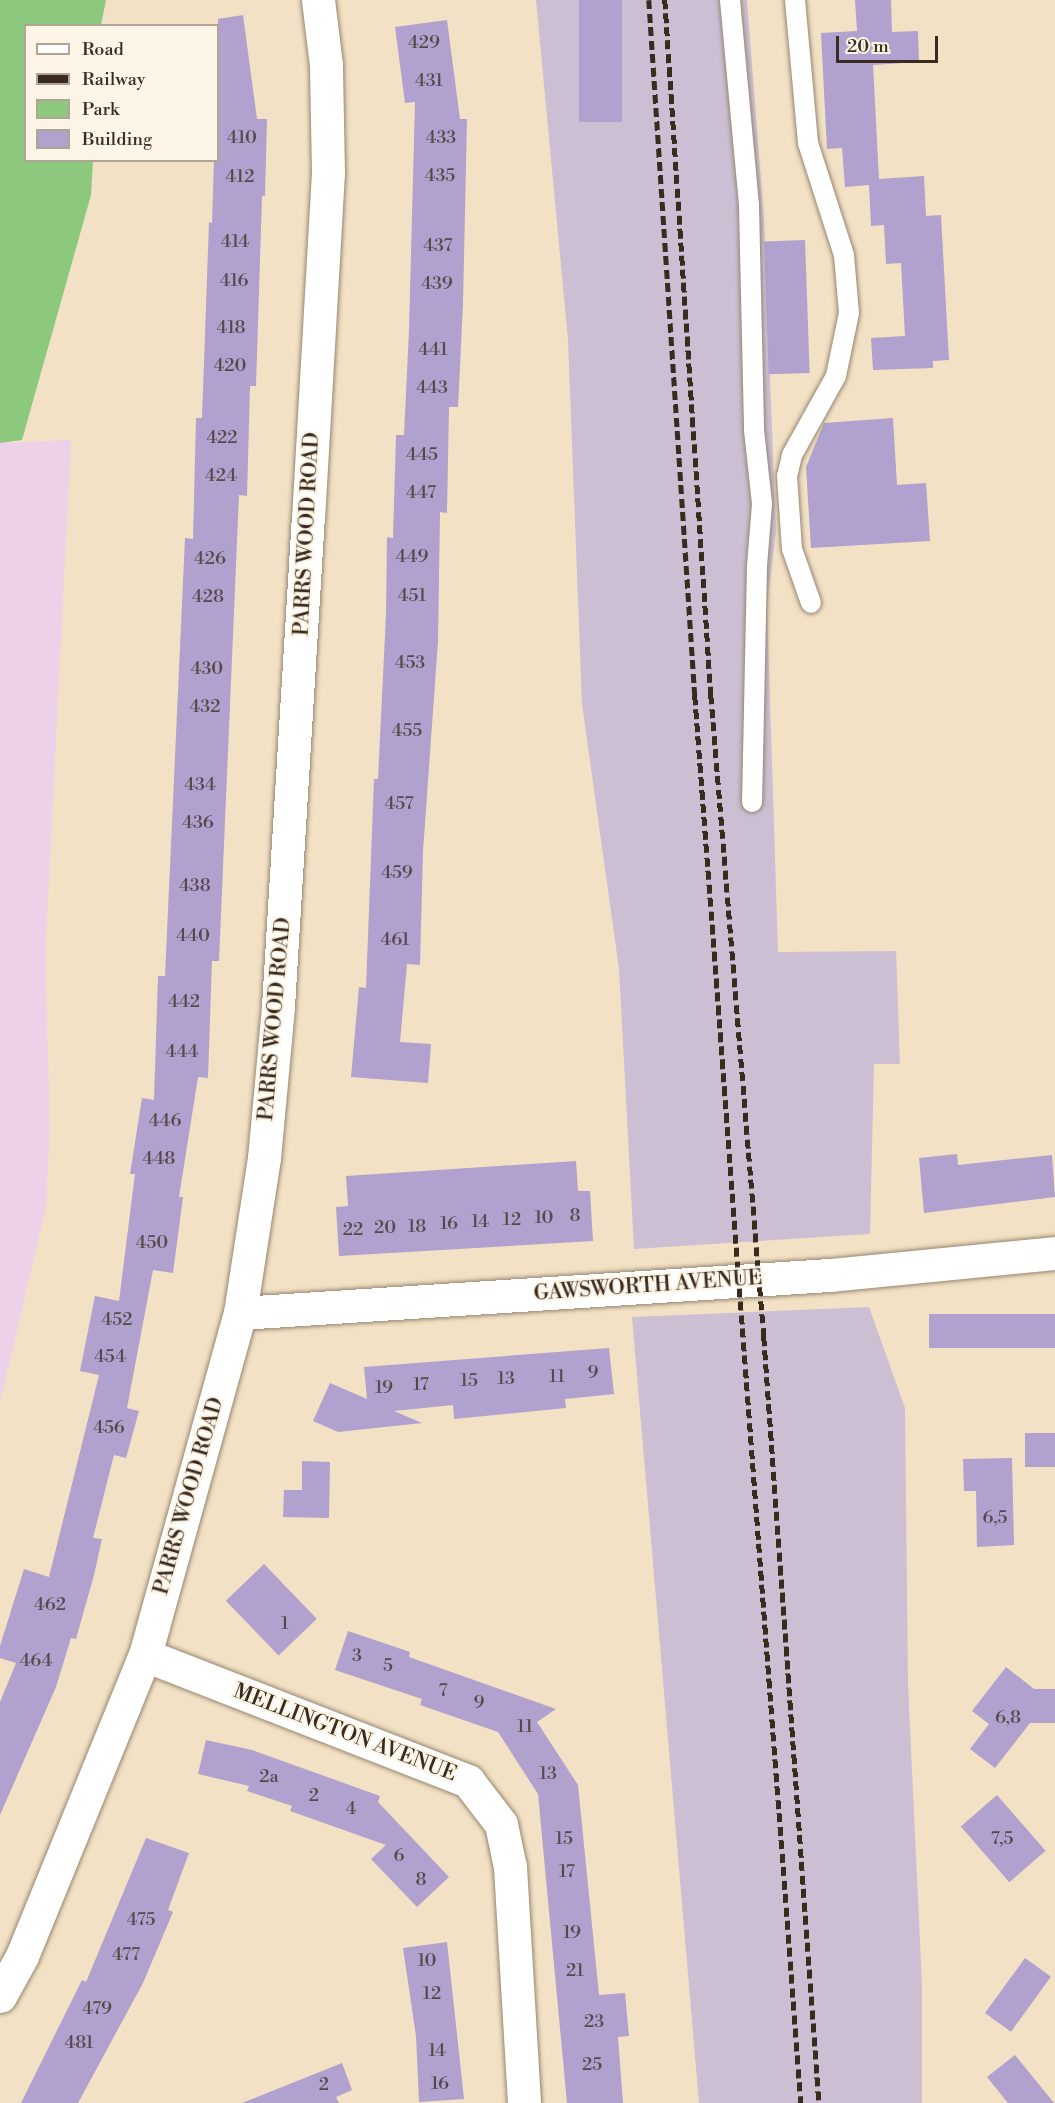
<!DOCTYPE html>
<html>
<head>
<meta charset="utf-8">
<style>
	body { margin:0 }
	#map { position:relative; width:1055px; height:2103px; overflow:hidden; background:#f2e1c4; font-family:"Libre Bodoni",serif }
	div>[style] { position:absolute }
	.built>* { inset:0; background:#edd1e9 }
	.industrial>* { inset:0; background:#ccbfd4 }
	.green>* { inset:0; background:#8cc87e }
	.building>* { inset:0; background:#b0a1ce; transform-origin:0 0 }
	.roads { filter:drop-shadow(0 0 2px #968671) drop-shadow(0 0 2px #968671) }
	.service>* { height:20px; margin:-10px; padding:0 10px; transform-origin:10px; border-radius:10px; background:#fff }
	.minor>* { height:33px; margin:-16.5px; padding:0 16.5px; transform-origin:16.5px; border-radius:16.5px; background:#fff }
	.rail>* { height:4.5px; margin-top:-2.25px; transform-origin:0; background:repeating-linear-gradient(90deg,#3b2a1e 0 9px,transparent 0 13.5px) }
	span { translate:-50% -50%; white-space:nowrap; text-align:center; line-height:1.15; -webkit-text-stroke:4.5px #fcf5e5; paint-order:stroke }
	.number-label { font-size:18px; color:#58484a }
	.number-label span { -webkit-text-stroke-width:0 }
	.street-label { font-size:21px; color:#3b2a1e }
	.legend { position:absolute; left:24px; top:24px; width:195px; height:138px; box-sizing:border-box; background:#fcf5e5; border:2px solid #afa495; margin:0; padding:8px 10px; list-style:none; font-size:18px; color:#3b2a1e }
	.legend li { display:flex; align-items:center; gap:12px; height:30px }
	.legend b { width:30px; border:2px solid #afa495 }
	.scale { position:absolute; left:836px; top:36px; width:102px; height:27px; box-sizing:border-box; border:3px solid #3b2a1e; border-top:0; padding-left:8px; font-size:18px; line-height:21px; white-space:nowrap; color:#3b2a1e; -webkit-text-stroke:4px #fcf5e5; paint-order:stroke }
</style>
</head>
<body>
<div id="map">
	<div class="built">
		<div style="clip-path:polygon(71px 440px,45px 959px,50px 1125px,46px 1207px,0 1403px,0 443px)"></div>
	</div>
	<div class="industrial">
		<div style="clip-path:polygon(536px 0,747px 0,764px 221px,776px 532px,767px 605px,778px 952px,896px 951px,900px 1064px,874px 1064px,870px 1234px,634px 1249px,619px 969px,582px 704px,568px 340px)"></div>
		<div style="clip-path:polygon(869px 1307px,905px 1408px,908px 1684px,922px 1985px,922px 2103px,699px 2103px,632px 1317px)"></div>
	</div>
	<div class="green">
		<div style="clip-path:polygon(0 0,106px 0,101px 25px,26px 26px,26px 160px,93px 161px,91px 195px,22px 440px,0 443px)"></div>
	</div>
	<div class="building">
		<div style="left:579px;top:0;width:43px;height:122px"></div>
		<div style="clip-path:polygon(855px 0,891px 0,892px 32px,918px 31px,919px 62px,873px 65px,879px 179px,924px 176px,926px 216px,941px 215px,949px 360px,933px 361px,933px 368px,873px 370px,871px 338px,905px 336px,901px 263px,886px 264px,884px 225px,871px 226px,869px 185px,845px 187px,842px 148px,827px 149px,821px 33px,857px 31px)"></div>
		<div style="clip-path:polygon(243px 15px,257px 119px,267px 119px,265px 196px,262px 196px,256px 386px,250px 386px,247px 496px,239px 495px,219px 961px,212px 961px,208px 1078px,198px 1077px,179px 1197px,183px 1197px,173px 1273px,153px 1270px,127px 1408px,139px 1411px,126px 1458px,114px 1455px,93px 1538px,102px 1539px,94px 1575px,76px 1639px,71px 1638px,56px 1687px,0 1815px,0 1702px,16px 1663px,0 1658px,0 1646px,24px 1569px,49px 1577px,99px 1375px,80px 1371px,95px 1296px,119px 1301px,135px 1174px,130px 1174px,142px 1098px,154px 1100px,158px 976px,165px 976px,185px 538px,193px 539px,196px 418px,202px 418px,209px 222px,212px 223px,214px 160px,218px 160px,218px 19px)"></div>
		<div style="clip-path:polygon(447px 20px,460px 119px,467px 119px,463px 304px,458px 407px,449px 407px,447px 513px,440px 512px,438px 641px,423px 851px,420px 965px,407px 964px,400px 1042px,431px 1044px,428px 1083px,351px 1077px,359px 987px,366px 988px,374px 779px,378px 779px,386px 614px,387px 537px,393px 538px,396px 435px,404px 435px,409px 330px,415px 102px,405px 103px,395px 27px)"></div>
		<div style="left:805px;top:240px;width:133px;height:41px;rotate:88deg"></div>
		<div style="clip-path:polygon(893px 418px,897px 485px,926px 483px,930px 541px,811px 548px,806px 467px,824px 423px)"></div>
		<div style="clip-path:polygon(957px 1154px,958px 1165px,1052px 1155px,1055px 1197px,924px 1213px,919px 1158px)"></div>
		<div style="clip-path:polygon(576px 1161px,578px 1191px,590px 1191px,593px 1241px,339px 1256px,336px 1207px,348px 1206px,346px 1176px)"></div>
		<div style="left:1055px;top:1314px;width:34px;height:126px;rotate:90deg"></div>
		<div style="clip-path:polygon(609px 1348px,614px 1394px,565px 1399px,566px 1408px,454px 1419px,453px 1405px,394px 1411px,422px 1423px,338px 1432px,313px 1421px,330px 1383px,367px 1399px,364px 1367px)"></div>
		<div style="left:1055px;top:1433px;width:34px;height:30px;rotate:90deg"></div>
		<div style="clip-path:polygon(1012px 1458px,1014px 1545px,977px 1547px,976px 1491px,964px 1491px,963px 1459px)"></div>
		<div style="clip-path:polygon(302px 1461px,330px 1462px,329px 1518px,283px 1517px,284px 1490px,302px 1490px)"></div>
		<div style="left:264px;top:1564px;width:76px;height:53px;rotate:46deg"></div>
		<div style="clip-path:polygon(348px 1631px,410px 1652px,409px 1657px,556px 1709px,537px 1722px,578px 1785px,599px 1995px,625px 1993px,629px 2036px,618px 2037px,623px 2103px,567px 2103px,538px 1794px,498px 1732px,420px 1705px,422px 1699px,335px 1670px)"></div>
		<div style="clip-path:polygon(1006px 1667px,1034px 1689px,1055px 1689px,1055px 1723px,1030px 1723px,995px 1768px,970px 1749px,989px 1724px,972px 1711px)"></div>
		<div style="clip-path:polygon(206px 1740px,252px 1750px,380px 1796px,378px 1802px,449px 1877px,417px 1907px,371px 1859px,386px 1845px,290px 1811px,292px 1806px,247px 1791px,249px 1786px,198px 1774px)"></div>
		<div style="left:997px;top:1795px;width:74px;height:48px;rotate:49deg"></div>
		<div style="clip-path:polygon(146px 1838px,189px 1853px,168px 1910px,173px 1912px,143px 1983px,78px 2103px,21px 2103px,82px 1980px,86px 1982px)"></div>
		<div style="clip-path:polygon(447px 1942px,464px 2099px,419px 2102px,416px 2036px,403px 1948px)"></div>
		<div style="left:1025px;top:1958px;width:32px;height:68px;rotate:36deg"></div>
		<div style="clip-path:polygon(1015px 2055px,1054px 2103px,1008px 2103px,987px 2077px)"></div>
		<div style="clip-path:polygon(342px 2063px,352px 2090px,336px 2097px,339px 2103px,242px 2103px)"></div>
	</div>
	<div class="roads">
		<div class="service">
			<div style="left:730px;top:0;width:207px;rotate:84.7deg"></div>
			<div style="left:749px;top:206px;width:224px;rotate:88.7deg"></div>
			<div style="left:754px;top:430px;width:74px;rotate:83.8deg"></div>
			<div style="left:762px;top:504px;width:62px;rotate:94.6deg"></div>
			<div style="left:757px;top:566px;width:236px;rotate:91.2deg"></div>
			<div style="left:795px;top:0;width:144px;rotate:84.8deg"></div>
			<div style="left:808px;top:143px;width:118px;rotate:72.2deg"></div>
			<div style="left:844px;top:255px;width:58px;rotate:85.1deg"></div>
			<div style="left:849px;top:313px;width:64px;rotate:101.7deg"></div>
			<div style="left:836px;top:376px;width:90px;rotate:119.1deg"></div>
			<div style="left:792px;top:455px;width:22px;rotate:103deg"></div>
			<div style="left:787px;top:476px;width:73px;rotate:86.1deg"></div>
			<div style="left:792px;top:549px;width:57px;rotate:70.6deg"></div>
		</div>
		<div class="minor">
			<div style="left:240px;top:1313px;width:591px;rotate:-3.69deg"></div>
			<div style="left:830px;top:1275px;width:226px;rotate:-5.6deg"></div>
			<div style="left:145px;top:1655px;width:347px;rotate:21.3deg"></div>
			<div style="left:468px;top:1781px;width:54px;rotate:52.5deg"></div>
			<div style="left:501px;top:1824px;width:44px;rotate:78.2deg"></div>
			<div style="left:510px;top:1867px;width:236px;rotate:86.6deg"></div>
			<div style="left:0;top:1996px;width:46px;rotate:-61.2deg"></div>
			<div style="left:22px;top:1956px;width:325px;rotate:-67.8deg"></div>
			<div style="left:145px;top:1655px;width:355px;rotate:-74.5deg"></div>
			<div style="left:240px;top:1313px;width:157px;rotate:-81.2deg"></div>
			<div style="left:264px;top:1158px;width:153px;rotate:-84.7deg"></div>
			<div style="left:278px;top:1006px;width:488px;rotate:-86.5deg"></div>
			<div style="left:308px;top:519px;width:347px;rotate:-86.7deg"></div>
			<div style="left:328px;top:173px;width:108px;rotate:-91.1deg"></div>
			<div style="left:326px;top:65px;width:65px;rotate:-97deg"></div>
		</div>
	</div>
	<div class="rail">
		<div style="left:649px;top:0;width:698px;rotate:86.22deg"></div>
		<div style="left:695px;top:696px;width:1411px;rotate:85.69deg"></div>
		<div style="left:665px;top:0;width:697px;rotate:86.21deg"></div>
		<div style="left:711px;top:695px;width:644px;rotate:85.28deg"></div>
		<div style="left:764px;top:1337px;width:768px;rotate:85.89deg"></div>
	</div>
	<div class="number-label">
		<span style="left:424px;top:43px">429</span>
		<span style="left:429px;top:81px">431</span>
		<span style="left:242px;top:138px">410</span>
		<span style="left:441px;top:138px">433</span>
		<span style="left:440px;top:176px">435</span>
		<span style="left:240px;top:177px">412</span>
		<span style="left:235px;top:242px">414</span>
		<span style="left:438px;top:246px">437</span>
		<span style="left:234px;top:281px">416</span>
		<span style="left:437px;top:284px">439</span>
		<span style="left:231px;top:328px">418</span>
		<span style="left:433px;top:350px">441</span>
		<span style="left:230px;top:366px">420</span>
		<span style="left:432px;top:388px">443</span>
		<span style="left:222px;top:438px">422</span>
		<span style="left:422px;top:455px">445</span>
		<span style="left:221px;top:476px">424</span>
		<span style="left:421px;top:493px">447</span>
		<span style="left:412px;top:557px">449</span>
		<span style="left:210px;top:559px">426</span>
		<span style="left:412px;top:596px">451</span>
		<span style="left:208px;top:597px">428</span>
		<span style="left:410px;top:663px">453</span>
		<span style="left:207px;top:669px">430</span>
		<span style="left:205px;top:707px">432</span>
		<span style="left:407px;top:731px">455</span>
		<span style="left:200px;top:785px">434</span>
		<span style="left:399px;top:804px">457</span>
		<span style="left:198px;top:823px">436</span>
		<span style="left:397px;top:873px">459</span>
		<span style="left:195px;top:886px">438</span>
		<span style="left:193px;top:936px">440</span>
		<span style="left:395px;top:940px">461</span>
		<span style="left:184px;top:1002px">442</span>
		<span style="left:182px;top:1052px">444</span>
		<span style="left:165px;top:1121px">446</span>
		<span style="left:159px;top:1159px">448</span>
		<span style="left:575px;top:1216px">8</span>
		<span style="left:544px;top:1218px">10</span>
		<span style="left:512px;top:1220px">12</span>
		<span style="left:480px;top:1222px">14</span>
		<span style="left:449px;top:1224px">16</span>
		<span style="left:417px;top:1227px">18</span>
		<span style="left:385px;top:1228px">20</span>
		<span style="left:353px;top:1230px">22</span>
		<span style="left:152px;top:1243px">450</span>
		<span style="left:117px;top:1320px">452</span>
		<span style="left:110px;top:1357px">454</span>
		<span style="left:593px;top:1373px">9</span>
		<span style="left:557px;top:1377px">11</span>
		<span style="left:506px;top:1379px">13</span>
		<span style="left:469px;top:1381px">15</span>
		<span style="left:421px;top:1385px">17</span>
		<span style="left:384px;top:1388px">19</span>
		<span style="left:109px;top:1428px">456</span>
		<span style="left:995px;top:1518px">6,5</span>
		<span style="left:50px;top:1605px">462</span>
		<span style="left:285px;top:1624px">1</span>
		<span style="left:357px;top:1656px">3</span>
		<span style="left:36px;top:1661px">464</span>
		<span style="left:388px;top:1666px">5</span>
		<span style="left:443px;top:1691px">7</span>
		<span style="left:479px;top:1703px">9</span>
		<span style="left:1008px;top:1718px">6,8</span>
		<span style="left:525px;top:1727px">11</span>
		<span style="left:548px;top:1774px">13</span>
		<span style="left:269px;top:1777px">2a</span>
		<span style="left:314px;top:1796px">2</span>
		<span style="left:351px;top:1809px">4</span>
		<span style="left:564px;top:1839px">15</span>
		<span style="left:1002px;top:1839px">7,5</span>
		<span style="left:399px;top:1856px">6</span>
		<span style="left:567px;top:1872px">17</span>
		<span style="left:421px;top:1880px">8</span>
		<span style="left:141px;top:1920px">475</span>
		<span style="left:572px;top:1933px">19</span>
		<span style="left:126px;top:1955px">477</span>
		<span style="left:427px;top:1961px">10</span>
		<span style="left:575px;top:1971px">21</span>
		<span style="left:432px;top:1994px">12</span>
		<span style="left:97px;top:2009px">479</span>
		<span style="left:594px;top:2022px">23</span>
		<span style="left:79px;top:2043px">481</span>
		<span style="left:437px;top:2051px">14</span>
		<span style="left:592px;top:2065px">25</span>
		<span style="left:440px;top:2084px">16</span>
		<span style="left:324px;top:2085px">2</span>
	</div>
	<div class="street-label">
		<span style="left:307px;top:534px;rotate:-87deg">PARRS WOOD ROAD</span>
		<span style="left:275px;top:1019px;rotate:-85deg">PARRS WOOD ROAD</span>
		<span style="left:648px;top:1286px;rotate:-4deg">GAWSWORTH AVENUE</span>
		<span style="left:189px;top:1496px;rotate:-74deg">PARRS WOOD ROAD</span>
		<span style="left:345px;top:1733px;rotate:21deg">MELLINGTON AVENUE</span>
	</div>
	<ul class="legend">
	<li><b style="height:8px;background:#fff"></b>Road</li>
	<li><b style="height:8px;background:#3b2a1e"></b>Railway</li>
	<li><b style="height:16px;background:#8cc87e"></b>Park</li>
	<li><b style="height:16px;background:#b0a1ce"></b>Building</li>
	</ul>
	<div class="scale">20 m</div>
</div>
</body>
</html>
